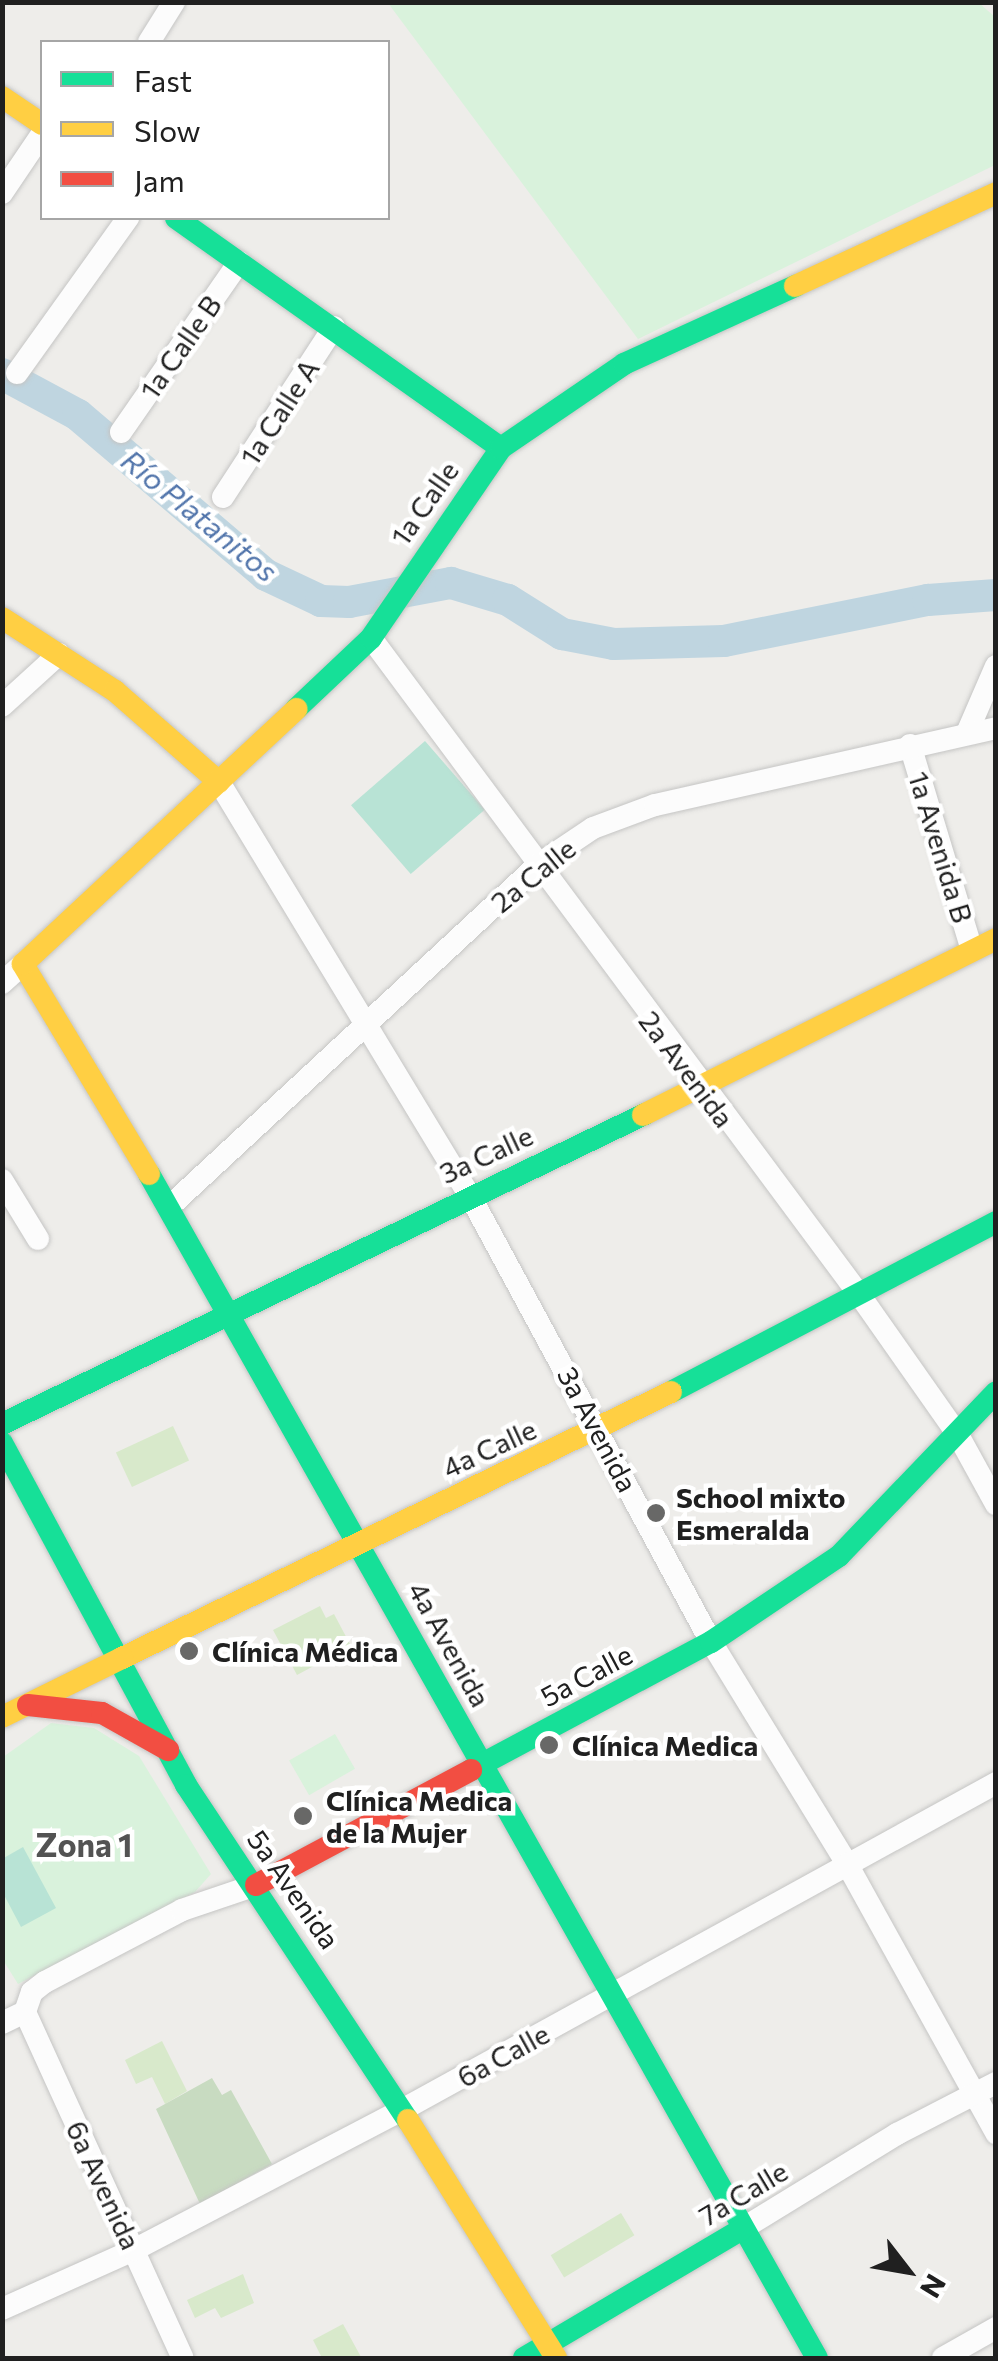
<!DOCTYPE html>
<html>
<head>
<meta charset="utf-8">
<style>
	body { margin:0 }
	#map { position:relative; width:998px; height:2361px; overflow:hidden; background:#eeedea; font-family:Commissioner,sans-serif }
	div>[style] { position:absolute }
	.grass>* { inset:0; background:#d8e9cb; transform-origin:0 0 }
	.forest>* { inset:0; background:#c8dbc1 }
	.park>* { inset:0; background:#d9f2dc; transform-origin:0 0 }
	.pitch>* { inset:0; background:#b8e3d5; transform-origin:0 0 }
	.river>* { height:32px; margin:-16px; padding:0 16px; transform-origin:16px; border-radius:16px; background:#bfd5e0 }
	.roads { filter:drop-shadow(0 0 2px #c5c5c4) drop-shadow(0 0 2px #c5c5c4) }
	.street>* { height:22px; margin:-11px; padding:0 11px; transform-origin:11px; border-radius:11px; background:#fcfcfc }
	.fast>* { height:22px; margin:-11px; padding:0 11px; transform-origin:11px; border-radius:11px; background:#16e098 }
	.slow>* { height:22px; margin:-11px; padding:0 11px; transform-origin:11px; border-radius:11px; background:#ffcf43 }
	.jam>* { height:22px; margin:-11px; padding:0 11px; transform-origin:11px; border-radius:11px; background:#f24e42 }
	.dots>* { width:28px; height:28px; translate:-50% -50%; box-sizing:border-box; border:5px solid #fff; border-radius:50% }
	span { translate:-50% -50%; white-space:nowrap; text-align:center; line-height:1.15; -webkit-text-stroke:9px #fff; paint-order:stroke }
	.street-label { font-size:28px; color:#202020 }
	.poi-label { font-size:28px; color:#202020; font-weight:700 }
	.left { translate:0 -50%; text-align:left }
	.water-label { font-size:30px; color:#5275ab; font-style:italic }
	.quarter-label { font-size:32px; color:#535353; font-weight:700 }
	.frame { position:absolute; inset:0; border:5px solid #202020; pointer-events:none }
	.legend { position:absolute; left:40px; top:40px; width:350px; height:180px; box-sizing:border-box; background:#fff; border:2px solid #a6a6a6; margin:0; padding:12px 18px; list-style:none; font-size:30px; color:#202020 }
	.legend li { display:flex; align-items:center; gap:20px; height:50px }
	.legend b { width:50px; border:2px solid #a6a6a6 }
	.north { position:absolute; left:858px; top:2221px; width:100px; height:100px; -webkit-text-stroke:8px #fff; paint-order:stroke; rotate:121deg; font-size:28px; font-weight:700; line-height:40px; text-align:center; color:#202020 }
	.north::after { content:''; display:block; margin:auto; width:35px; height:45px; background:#202020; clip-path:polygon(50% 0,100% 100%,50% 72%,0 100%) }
</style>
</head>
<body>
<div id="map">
	<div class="grass">
		<div style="left:173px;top:1426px;width:38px;height:63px;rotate:65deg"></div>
		<div style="clip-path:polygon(320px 1606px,326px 1618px,334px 1614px,351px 1646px,297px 1675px,273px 1630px)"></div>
		<div style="clip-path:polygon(162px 2041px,187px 2091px,165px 2104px,152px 2077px,136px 2084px,125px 2060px)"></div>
		<div style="left:621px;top:2213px;width:26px;height:82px;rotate:59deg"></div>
		<div style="clip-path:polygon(243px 2274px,254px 2303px,221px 2318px,215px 2308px,195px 2318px,187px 2300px)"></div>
		<div style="clip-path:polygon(343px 2324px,361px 2357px,322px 2358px,313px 2340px)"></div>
	</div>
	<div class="forest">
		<div style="clip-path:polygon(212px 2078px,222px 2095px,231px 2090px,272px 2164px,200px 2204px,156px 2109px)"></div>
	</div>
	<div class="park">
		<div style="clip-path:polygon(388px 3px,979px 3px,995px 17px,995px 165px,638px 339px)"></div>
		<div style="clip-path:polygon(51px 1723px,94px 1728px,139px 1756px,211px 1874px,195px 1892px,18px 1984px,3px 1960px,3px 1757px)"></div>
		<div style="left:335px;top:1734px;width:40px;height:53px;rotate:60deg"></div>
	</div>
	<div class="pitch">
		<div style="left:425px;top:741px;width:91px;height:98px;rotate:49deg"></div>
		<div style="clip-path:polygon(23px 1847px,56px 1908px,21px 1927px,3px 1893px,2px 1859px)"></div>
	</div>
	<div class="river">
		<div style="left:2px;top:374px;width:86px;rotate:28.3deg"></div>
		<div style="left:78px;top:415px;width:247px;rotate:40.4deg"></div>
		<div style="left:266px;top:575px;width:61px;rotate:25.3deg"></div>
		<div style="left:321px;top:601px;width:28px;rotate:2deg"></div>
		<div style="left:349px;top:602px;width:104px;rotate:-10.6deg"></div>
		<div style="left:451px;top:583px;width:59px;rotate:16.6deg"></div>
		<div style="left:508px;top:600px;width:64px;rotate:32.2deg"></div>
		<div style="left:562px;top:634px;width:53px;rotate:10.9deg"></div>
		<div style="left:614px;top:644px;width:110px;rotate:-1.6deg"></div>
		<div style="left:724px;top:641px;width:208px;rotate:-11.4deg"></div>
		<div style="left:928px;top:600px;width:68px;rotate:-4.2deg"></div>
	</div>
	<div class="roads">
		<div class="street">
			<div style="left:149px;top:42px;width:47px;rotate:-58deg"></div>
			<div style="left:2px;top:193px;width:71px;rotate:-55.9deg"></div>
			<div style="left:17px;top:373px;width:191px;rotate:-54.4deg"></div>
			<div style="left:121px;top:432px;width:207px;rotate:-55.2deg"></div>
			<div style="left:223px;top:497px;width:203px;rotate:-56.9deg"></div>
			<div style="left:371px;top:638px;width:821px;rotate:53.37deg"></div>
			<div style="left:861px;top:1297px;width:169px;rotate:54.9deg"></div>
			<div style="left:958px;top:1435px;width:79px;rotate:61.2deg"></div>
			<div style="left:2px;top:706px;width:77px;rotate:-42.4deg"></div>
			<div style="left:967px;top:733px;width:73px;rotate:-66.6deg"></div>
			<div style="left:910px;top:745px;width:214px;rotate:73.2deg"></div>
			<div style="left:219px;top:782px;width:482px;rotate:58.8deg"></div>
			<div style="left:469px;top:1194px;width:509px;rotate:61.62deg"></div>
			<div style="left:711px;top:1642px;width:260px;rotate:58.5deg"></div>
			<div style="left:847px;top:1864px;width:308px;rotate:61deg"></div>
			<div style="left:2px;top:983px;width:28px;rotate:-42deg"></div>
			<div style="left:2px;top:1180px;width:69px;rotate:58.6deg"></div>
			<div style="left:169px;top:1207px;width:503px;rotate:-42.83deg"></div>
			<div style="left:538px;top:865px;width:66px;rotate:-33.9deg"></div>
			<div style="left:593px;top:828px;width:66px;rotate:-20.4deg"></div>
			<div style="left:655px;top:805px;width:350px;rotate:-12.7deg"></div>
			<div style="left:25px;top:2012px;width:380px;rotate:65.5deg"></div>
			<div style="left:2px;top:2023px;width:25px;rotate:-26deg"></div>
			<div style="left:25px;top:2012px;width:21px;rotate:-71deg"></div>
			<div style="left:32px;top:1992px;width:16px;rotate:-38deg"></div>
			<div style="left:45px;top:1982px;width:155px;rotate:-27.7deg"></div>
			<div style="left:182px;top:1910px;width:78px;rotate:-18.7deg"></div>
			<div style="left:742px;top:2229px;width:182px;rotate:-31.5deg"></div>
			<div style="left:897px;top:2134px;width:111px;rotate:-27.3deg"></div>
			<div style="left:2px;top:2309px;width:145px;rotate:-24.1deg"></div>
			<div style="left:134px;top:2250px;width:302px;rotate:-27.6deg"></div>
			<div style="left:402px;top:2110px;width:678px;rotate:-28.83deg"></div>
			<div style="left:943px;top:2358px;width:61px;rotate:-29.5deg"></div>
		</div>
		<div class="fast">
			<div style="left:176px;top:218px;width:398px;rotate:35.3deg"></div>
			<div style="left:296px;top:709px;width:103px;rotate:-43.4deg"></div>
			<div style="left:371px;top:638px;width:230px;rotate:-55.6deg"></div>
			<div style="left:501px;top:448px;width:149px;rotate:-34.3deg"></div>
			<div style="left:624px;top:364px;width:188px;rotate:-24.5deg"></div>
			<div style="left:149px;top:1174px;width:1359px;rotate:60.57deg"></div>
			<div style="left:671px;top:1392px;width:367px;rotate:-27.6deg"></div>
			<div style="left:2px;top:1424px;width:712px;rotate:-25.74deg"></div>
			<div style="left:2px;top:1443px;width:388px;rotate:61.7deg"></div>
			<div style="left:186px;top:1785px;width:402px;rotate:56.5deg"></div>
			<div style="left:471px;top:1770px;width:272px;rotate:-28.1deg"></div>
			<div style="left:711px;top:1642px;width:154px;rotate:-33.9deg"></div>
			<div style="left:839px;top:1556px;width:227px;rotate:-46.2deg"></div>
			<div style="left:524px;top:2358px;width:253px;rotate:-30.6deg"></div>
		</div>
		<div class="slow">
			<div style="left:2px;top:97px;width:48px;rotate:34deg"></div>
			<div style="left:795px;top:286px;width:221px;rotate:-24.8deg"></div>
			<div style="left:2px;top:618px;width:135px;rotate:32.9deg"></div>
			<div style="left:115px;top:691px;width:138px;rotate:41.2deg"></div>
			<div style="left:643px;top:1115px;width:394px;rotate:-26.5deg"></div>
			<div style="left:149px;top:1174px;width:245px;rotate:-121deg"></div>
			<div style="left:23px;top:964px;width:374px;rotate:-43deg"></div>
			<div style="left:122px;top:1658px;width:610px;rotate:-25.85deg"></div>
			<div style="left:2px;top:1717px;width:134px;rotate:-26.2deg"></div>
			<div style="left:408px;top:2120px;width:280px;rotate:58.1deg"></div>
		</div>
		<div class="jam">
			<div style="left:28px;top:1705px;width:74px;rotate:6.2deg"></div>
			<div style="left:102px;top:1713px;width:76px;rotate:29.3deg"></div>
			<div style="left:256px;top:1885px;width:244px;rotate:-28.1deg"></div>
		</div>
	</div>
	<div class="dots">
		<div style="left:656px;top:1513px;background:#686867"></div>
		<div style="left:189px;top:1651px;background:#686867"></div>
		<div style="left:549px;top:1745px;background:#686867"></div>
		<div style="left:303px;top:1816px;background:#686867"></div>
	</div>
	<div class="street-label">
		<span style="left:180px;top:347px;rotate:-55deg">1a Calle B</span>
		<span style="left:279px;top:412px;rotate:-57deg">1a Calle A</span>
		<span style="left:424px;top:503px;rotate:-55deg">1a Calle</span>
		<span style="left:941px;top:847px;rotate:73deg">1a Avenida B</span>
		<span style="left:533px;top:875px;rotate:-39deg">2a Calle</span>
		<span style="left:687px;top:1069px;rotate:53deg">2a Avenida</span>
		<span style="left:486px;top:1154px;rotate:-25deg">3a Calle</span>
		<span style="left:598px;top:1429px;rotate:62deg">3a Avenida</span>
		<span style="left:489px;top:1448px;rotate:-25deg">4a Calle</span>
		<span style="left:450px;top:1644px;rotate:61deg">4a Avenida</span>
		<span style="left:586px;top:1675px;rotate:-28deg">5a Calle</span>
		<span style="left:294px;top:1889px;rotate:55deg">5a Avenida</span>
		<span style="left:503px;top:2055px;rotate:-29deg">6a Calle</span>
		<span style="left:104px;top:2185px;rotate:65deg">6a Avenida</span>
		<span style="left:743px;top:2193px;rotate:-31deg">7a Calle</span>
	</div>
	<div class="poi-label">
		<span class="left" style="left:676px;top:1513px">School mixto<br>Esmeralda</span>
		<span class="left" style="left:212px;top:1651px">Clínica Médica</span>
		<span class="left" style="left:572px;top:1745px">Clínica Medica</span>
		<span class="left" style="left:326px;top:1816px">Clínica Medica<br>de la Mujer</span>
	</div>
	<div class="water-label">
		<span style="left:200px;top:515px;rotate:39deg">Río Platanitos</span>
	</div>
	<div class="quarter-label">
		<span style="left:84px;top:1844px">Zona 1</span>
	</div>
	<div class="frame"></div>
	<ul class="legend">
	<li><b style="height:12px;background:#16e098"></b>Fast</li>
	<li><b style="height:12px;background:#ffcf43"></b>Slow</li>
	<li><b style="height:12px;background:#f24e42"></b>Jam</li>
	</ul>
	<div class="north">N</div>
</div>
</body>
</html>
